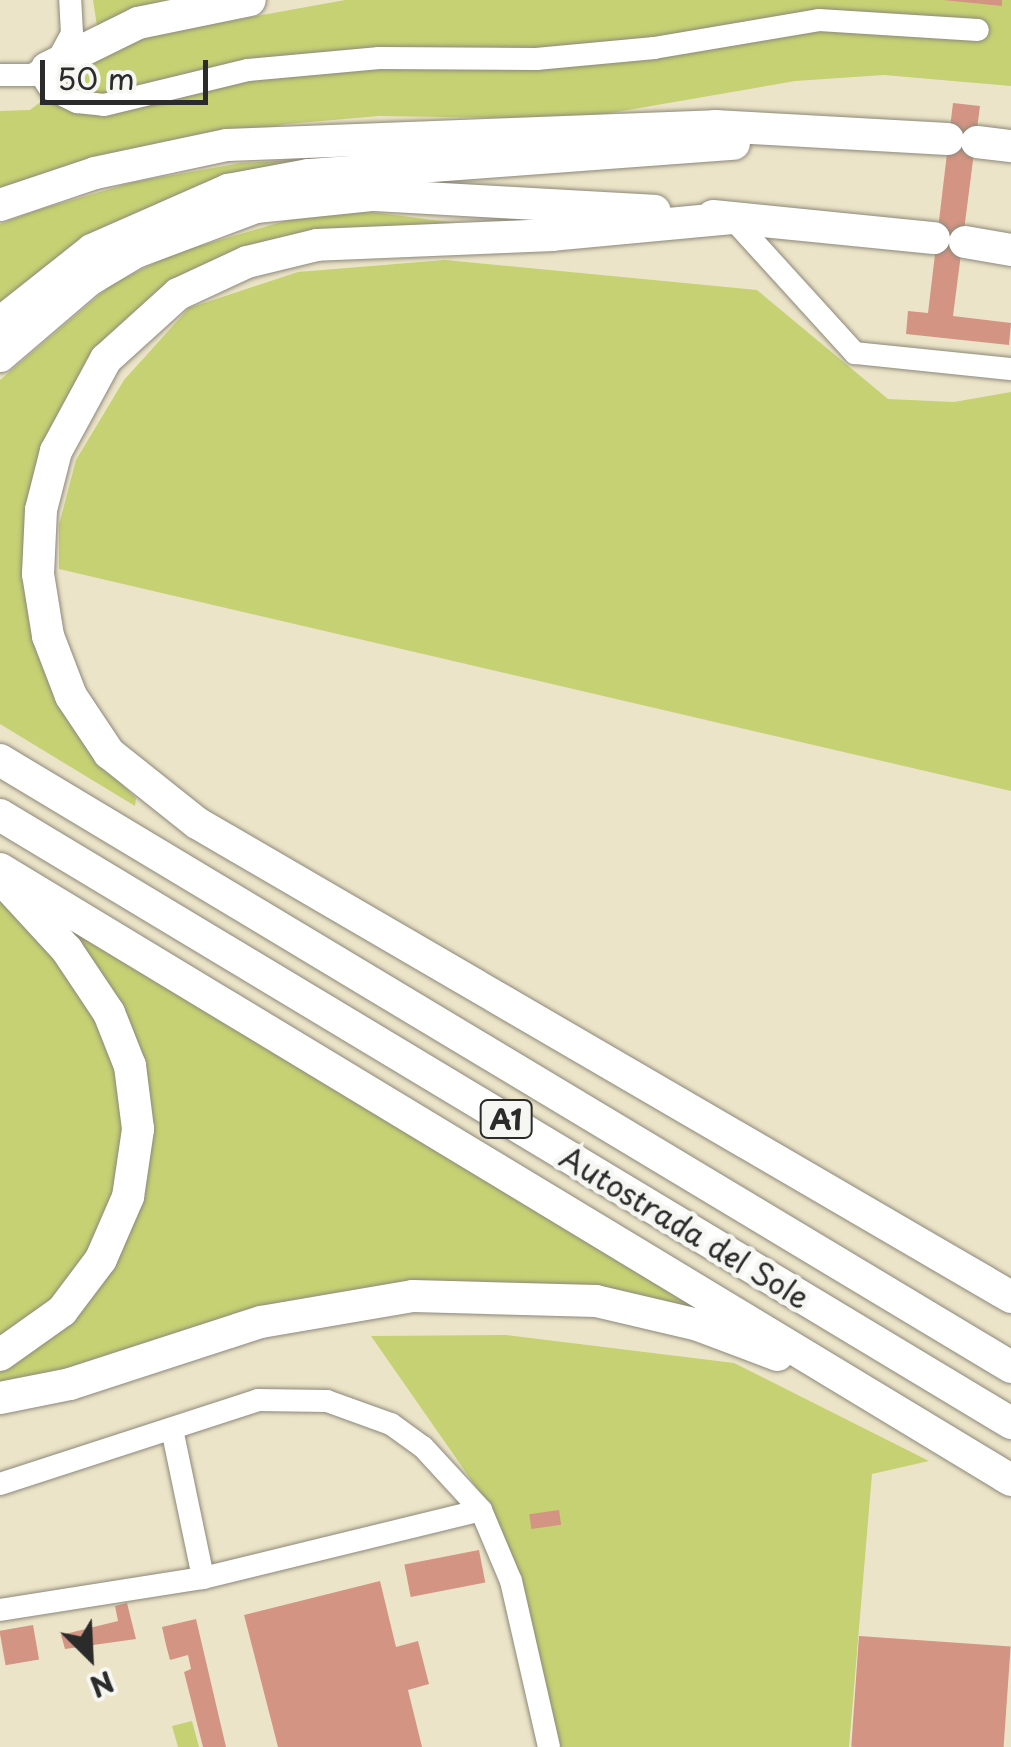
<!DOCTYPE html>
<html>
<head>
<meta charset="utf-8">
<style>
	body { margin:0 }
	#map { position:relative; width:1011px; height:1747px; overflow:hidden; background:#ece4c8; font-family:"Playpen Sans",sans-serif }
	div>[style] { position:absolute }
	.green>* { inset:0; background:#c5d173 }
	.building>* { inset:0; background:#d49483; transform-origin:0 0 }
	.roads { filter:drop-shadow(0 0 2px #8c887a) drop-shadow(0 0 2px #8c887a) }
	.minor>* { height:22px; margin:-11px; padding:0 11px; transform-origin:11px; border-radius:11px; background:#fff }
	.highway>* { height:32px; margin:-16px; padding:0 16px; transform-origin:16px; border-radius:16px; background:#fff }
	span { translate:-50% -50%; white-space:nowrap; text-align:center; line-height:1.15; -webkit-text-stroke:10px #f6f6f2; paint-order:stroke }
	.shield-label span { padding:2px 8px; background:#f6f6f2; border:2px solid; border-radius:8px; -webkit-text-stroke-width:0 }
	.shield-label { font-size:28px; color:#2b2b2b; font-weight:700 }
	.street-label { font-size:30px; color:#2b2b2b }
	.north { position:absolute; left:40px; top:1607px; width:100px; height:100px; -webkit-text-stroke:8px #f6f6f2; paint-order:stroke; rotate:156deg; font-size:28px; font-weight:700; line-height:40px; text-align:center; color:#2b2b2b }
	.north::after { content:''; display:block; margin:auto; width:35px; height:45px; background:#2b2b2b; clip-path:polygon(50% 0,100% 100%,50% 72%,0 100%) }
	.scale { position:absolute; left:40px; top:60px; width:168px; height:45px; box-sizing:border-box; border:5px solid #2b2b2b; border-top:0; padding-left:12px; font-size:30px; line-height:35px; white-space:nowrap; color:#2b2b2b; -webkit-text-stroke:8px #f6f6f2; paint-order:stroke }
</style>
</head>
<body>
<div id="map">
	<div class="green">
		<div style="clip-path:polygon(93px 0,183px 0,97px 26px)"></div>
		<div style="clip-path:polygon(345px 0,1011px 0,1011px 86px,884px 75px,795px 81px,576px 119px,379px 116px,287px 124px,189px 142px,0 195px,0 111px,30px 110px,104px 53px,152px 35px)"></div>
		<div style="clip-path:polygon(508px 149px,240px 176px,0 310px,0 224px,38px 210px,134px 182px,241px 163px)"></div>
		<div style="clip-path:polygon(371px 212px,496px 228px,328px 235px,106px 343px,28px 555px,102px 765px,136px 798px,135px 806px,0 724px,0 380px,111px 285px,172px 254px,299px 217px)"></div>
		<div style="clip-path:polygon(445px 260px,757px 290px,888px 399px,954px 402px,1011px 392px,1011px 791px,59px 569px,59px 525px,76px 460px,124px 380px,189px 308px,298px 272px)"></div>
		<div style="clip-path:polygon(0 894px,20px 911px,110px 1038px,127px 1158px,73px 1289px,0 1345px)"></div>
		<div style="clip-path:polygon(72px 926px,698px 1309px,481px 1285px,0 1389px,0 1370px,41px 1345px,147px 1158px,66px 932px)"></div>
		<div style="clip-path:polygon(506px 1335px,734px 1363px,929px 1461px,872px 1474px,849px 1747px,549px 1747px,488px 1504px,371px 1336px)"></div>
		<div style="clip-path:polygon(192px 1721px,199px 1747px,178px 1747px,172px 1726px)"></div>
	</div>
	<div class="building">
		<div style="clip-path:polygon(943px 0,1002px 0,1002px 6px)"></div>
		<div style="clip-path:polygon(953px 103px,980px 106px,953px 316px,1011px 323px,1009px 345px,906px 334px,908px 311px,928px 313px)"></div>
		<div style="left:559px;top:1510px;width:15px;height:30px;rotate:82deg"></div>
		<div style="left:479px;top:1550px;width:33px;height:76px;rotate:79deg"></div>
		<div style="clip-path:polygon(380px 1581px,396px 1647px,418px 1641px,429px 1684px,408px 1690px,422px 1747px,278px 1747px,244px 1615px)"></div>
		<div style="clip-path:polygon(127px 1603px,136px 1639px,65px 1649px,61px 1635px,118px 1621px,115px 1606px)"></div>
		<div style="clip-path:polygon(196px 1619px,207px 1666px,226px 1747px,203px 1747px,184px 1672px,191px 1669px,188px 1655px,170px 1660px,166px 1645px,162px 1627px)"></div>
		<div style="left:33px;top:1625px;width:35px;height:34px;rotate:80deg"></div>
		<div style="left:859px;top:1636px;width:152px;height:111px;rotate:4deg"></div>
	</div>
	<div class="roads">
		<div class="minor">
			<div style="left:39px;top:72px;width:20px;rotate:57deg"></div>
			<div style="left:50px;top:89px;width:30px;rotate:26deg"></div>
			<div style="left:77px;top:102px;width:27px;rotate:6deg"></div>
			<div style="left:104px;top:105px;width:148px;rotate:-13.7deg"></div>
			<div style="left:248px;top:70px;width:132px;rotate:-5.2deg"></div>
			<div style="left:379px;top:58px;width:157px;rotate:0.4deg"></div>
			<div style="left:536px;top:59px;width:119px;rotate:-5.3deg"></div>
			<div style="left:654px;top:48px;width:167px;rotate:-9.6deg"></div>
			<div style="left:819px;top:20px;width:159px;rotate:3.6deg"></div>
			<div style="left:0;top:75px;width:32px"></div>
			<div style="left:32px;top:75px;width:31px;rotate:-32deg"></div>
			<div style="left:58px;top:59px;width:29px;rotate:-61deg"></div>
			<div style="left:72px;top:34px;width:34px;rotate:-93deg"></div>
			<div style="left:732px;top:218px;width:183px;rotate:47.7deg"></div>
			<div style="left:855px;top:353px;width:157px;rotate:5.9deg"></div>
			<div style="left:172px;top:1429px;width:152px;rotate:78.2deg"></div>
			<div style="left:0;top:1484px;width:271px;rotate:-18deg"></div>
			<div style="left:258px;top:1400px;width:69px;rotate:0.8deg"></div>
			<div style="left:327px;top:1401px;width:68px;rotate:19.8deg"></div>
			<div style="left:391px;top:1424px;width:39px;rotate:36deg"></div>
			<div style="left:423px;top:1447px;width:86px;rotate:47.4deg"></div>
			<div style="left:481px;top:1510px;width:77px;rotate:67.1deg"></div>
			<div style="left:511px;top:1581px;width:170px;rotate:77.1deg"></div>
			<div style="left:0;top:1610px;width:206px;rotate:-9deg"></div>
			<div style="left:203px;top:1578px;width:286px;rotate:-13.7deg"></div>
		</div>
		<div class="highway">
			<div style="left:47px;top:68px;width:102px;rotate:-26.3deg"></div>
			<div style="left:138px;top:23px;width:114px;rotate:-11.6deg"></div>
			<div style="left:977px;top:142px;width:34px;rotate:7deg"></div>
			<div style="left:0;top:205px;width:100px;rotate:-18.6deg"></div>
			<div style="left:95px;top:173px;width:135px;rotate:-12deg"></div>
			<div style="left:227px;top:145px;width:488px;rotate:-2.2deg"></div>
			<div style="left:715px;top:126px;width:233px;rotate:3.2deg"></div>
			<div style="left:713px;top:216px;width:222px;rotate:5.7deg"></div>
			<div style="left:732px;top:218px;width:180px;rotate:174.6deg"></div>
			<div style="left:553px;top:235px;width:236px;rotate:177.6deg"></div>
			<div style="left:317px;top:245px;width:72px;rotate:166.3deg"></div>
			<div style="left:247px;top:262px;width:76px;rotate:155.1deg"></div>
			<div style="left:178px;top:294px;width:97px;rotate:137.9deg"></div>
			<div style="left:106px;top:359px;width:105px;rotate:118.5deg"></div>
			<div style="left:56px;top:451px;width:61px;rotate:104.3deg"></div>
			<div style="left:41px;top:510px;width:64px;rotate:92.7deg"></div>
			<div style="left:38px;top:574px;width:63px;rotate:80.8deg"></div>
			<div style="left:48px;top:636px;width:64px;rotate:69deg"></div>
			<div style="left:71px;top:696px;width:69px;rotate:56.3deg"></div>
			<div style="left:109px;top:753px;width:112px;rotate:38.5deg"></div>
			<div style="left:197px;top:823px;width:942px;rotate:30.21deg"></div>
			<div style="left:965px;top:242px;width:47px;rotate:9.9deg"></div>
			<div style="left:0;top:323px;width:117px;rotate:-38.4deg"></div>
			<div style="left:92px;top:250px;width:149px;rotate:-23.8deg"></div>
			<div style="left:228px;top:190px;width:82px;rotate:-10.5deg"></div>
			<div style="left:309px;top:175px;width:426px;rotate:-4.2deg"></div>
			<div style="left:0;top:356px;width:117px;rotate:-40.5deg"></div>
			<div style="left:89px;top:280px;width:55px;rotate:-30.8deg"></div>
			<div style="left:136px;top:252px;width:128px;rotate:-20.6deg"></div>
			<div style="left:256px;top:207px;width:118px;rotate:-5.9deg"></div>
			<div style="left:373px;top:195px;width:282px;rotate:3.2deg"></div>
			<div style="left:0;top:760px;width:1179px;rotate:30.98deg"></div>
			<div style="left:0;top:815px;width:1180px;rotate:31.02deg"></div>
			<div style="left:0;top:869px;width:1181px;rotate:31.15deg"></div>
			<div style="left:0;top:1355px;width:76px;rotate:-35.4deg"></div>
			<div style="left:62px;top:1311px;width:65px;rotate:-53.1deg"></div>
			<div style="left:101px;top:1259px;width:68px;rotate:-66.5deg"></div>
			<div style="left:128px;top:1197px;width:69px;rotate:-81.6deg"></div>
			<div style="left:138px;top:1129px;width:64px;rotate:-97.2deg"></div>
			<div style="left:130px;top:1066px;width:57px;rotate:-111.6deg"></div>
			<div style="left:109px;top:1013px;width:76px;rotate:-123.7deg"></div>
			<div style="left:67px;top:950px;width:83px;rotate:-132.6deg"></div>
			<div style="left:0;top:1398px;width:71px;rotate:-11.3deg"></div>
			<div style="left:70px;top:1384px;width:201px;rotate:-18deg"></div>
			<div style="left:261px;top:1322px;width:154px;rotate:-9.7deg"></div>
			<div style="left:413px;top:1296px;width:183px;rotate:1.6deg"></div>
			<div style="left:596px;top:1301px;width:105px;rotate:13.2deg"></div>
			<div style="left:698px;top:1325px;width:85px;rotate:20.6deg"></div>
		</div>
	</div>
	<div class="shield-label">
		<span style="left:506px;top:1119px">A1</span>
	</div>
	<div class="street-label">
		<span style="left:685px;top:1227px;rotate:31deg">Autostrada del Sole</span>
	</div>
	<div class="north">N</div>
	<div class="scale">50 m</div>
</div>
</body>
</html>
